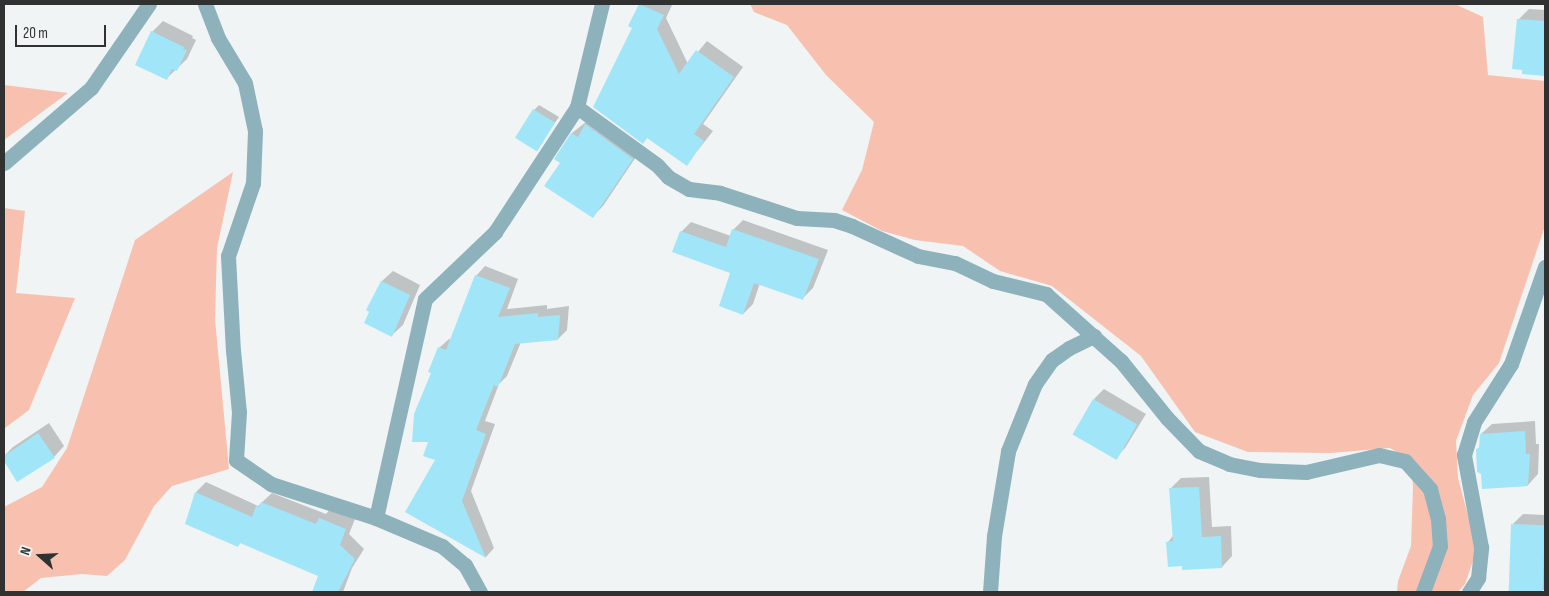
<!DOCTYPE html>
<html>
<head>
<meta charset="utf-8">
<style>
	body { margin:0 }
	#map { position:relative; width:1549px; height:596px; overflow:hidden; background:#f0f4f5; font-family:"Sofia Sans Condensed",sans-serif }
	div>[style] { position:absolute }
	.green>* { inset:0; background:#f8c1af }
	.shadow>* { inset:0; background:#0003 }
	.building>* { inset:0; background:#a1e6f8; transform-origin:0 0 }
	.street>* { height:15px; margin:-7.5px; padding:0 7.5px; transform-origin:7.5px; border-radius:7.5px; background:#8eb2bc }
	span { translate:-50% -50%; white-space:nowrap; text-align:center; line-height:1.15; -webkit-text-stroke:4px #f0f4f5; paint-order:stroke }
	.frame { position:absolute; inset:0; border:5px solid #303232; pointer-events:none }
	.north { position:absolute; left:15px; top:531px; width:50px; height:50px; -webkit-text-stroke:4px #f0f4f5; paint-order:stroke; rotate:289deg; font-size:14px; font-weight:700; line-height:20px; text-align:center; color:#303232 }
	.north::after { content:''; display:block; margin:auto; width:18px; height:22px; background:#303232; clip-path:polygon(50% 0,100% 100%,50% 72%,0 100%) }
	.scale { position:absolute; left:15px; top:25px; width:91px; height:22px; box-sizing:border-box; border:2px solid #303232; border-top:0; padding-left:6px; font-size:15px; line-height:18px; white-space:nowrap; color:#303232; -webkit-text-stroke:4px #f0f4f5; paint-order:stroke }
</style>
</head>
<body>
<div id="map">
	<div class="green">
		<div style="clip-path:polygon(750px 4px,1455px 4px,1483px 17px,1488px 75px,1545px 81px,1545px 226px,1499px 363px,1473px 395px,1456px 441px,1458px 478px,1474px 538px,1474px 558px,1465px 584px,1458px 592px,1397px 592px,1398px 581px,1411px 546px,1413px 487px,1411px 461px,1390px 448px,1331px 453px,1248px 452px,1195px 432px,1141px 356px,1052px 286px,1000px 271px,963px 246px,915px 240px,882px 231px,842px 210px,862px 170px,874px 122px,826px 75px,787px 25px,754px 12px)"></div>
		<div style="clip-path:polygon(4px 85px,68px 93px,4px 140px)"></div>
		<div style="clip-path:polygon(233px 172px,217px 248px,215px 319px,229px 469px,172px 486px,154px 506px,125px 560px,107px 576px,82px 574px,41px 578px,23px 592px,4px 592px,4px 507px,42px 487px,67px 448px,135px 240px)"></div>
		<div style="clip-path:polygon(4px 208px,25px 211px,16px 293px,75px 298px,29px 410px,5px 428px)"></div>
	</div>
	<div class="shadow">
		<div style="clip-path:polygon(641px 4px,672px 5px,666px 18px,688px 64px,707px 41px,743px 67px,703px 124px,713px 131px,687px 164px,648px 137px,643px 142px,633px 27px)"></div>
		<div style="clip-path:polygon(1529px 9px,1545px 10px,1545px 75px,1523px 72px,1518px 20px)"></div>
		<div style="clip-path:polygon(163px 21px,193px 36px,192px 38px,196px 40px,187px 59px,167px 78px,152px 32px)"></div>
		<div style="clip-path:polygon(539px 105px,559px 117px,537px 148px,534px 110px)"></div>
		<div style="clip-path:polygon(596px 114px,642px 148px,603px 206px,593px 216px,562px 162px,556px 159px,572px 133px)"></div>
		<div style="clip-path:polygon(743px 220px,828px 250px,813px 288px,803px 298px,760px 283px,753px 304px,743px 314px,732px 272px,681px 232px,691px 222px,731px 236px,733px 230px)"></div>
		<div style="clip-path:polygon(485px 266px,518px 279px,507px 309px,547px 305px,547px 309px,569px 306px,567px 330px,558px 339px,521px 342px,507px 376px,499px 384px,485px 421px,495px 424px,471px 491px,494px 548px,486px 557px,406px 512px,436px 459px,430px 441px,439px 348px,449px 339px,451px 340px,476px 276px)"></div>
		<div style="clip-path:polygon(393px 271px,420px 285px,403px 325px,392px 335px,368px 310px,382px 281px)"></div>
		<div style="clip-path:polygon(1104px 389px,1146px 414px,1125px 448px,1115px 459px,1094px 399px)"></div>
		<div style="clip-path:polygon(1535px 421px,1536px 444px,1539px 444px,1538px 474px,1528px 485px,1477px 450px,1481px 446px,1481px 434px,1492px 424px)"></div>
		<div style="clip-path:polygon(49px 423px,64px 446px,54px 457px,17px 480px,4px 456px,13px 447px)"></div>
		<div style="clip-path:polygon(1209px 477px,1212px 527px,1231px 526px,1232px 556px,1222px 567px,1183px 565px,1168px 542px,1173px 536px,1170px 489px,1181px 478px)"></div>
		<div style="clip-path:polygon(206px 482px,258px 506px,272px 493px,326px 514px,330px 509px,355px 519px,349px 534px,364px 549px,352px 568px,343px 592px,313px 592px,320px 575px,241px 542px,238px 546px,196px 492px)"></div>
		<div style="clip-path:polygon(1523px 514px,1545px 515px,1545px 590px,1511px 590px,1512px 525px)"></div>
	</div>
	<div class="building">
		<div style="clip-path:polygon(639px 4px,664px 15px,657px 29px,679px 74px,696px 50px,734px 77px,694px 134px,704px 141px,687px 166px,647px 138px,643px 144px,593px 107px,632px 28px,628px 26px)"></div>
		<div style="clip-path:polygon(1517px 19px,1545px 21px,1545px 76px,1522px 74px,1522px 70px,1512px 69px)"></div>
		<div style="clip-path:polygon(151px 31px,184px 47px,183px 49px,187px 50px,177px 71px,172px 69px,167px 80px,135px 65px)"></div>
		<div style="left:533px;top:109px;width:26px;height:34px;rotate:32deg"></div>
		<div style="clip-path:polygon(585px 124px,633px 159px,593px 218px,544px 186px,560px 163px,554px 159px,571px 133px,578px 137px)"></div>
		<div style="clip-path:polygon(732px 229px,819px 259px,803px 300px,754px 283px,743px 315px,719px 306px,730px 273px,672px 252px,680px 231px,726px 247px)"></div>
		<div style="clip-path:polygon(475px 275px,510px 288px,498px 317px,538px 313px,538px 317px,560px 315px,558px 340px,515px 344px,498px 387px,494px 385px,476px 430px,486px 434px,462px 501px,486px 558px,405px 512px,435px 460px,423px 456px,428px 442px,412px 442px,414px 414px,431px 373px,428px 372px,438px 347px,446px 350px)"></div>
		<div style="clip-path:polygon(381px 281px,410px 295px,392px 337px,364px 323px,369px 312px,366px 310px)"></div>
		<div style="left:1093px;top:399px;width:51px;height:41px;rotate:30deg"></div>
		<div style="clip-path:polygon(1525px 431px,1526px 454px,1530px 454px,1528px 486px,1482px 489px,1481px 474px,1477px 472px,1476px 449px,1479px 448px,1480px 434px)"></div>
		<div style="clip-path:polygon(38px 433px,55px 458px,17px 482px,4px 461px,4px 456px)"></div>
		<div style="clip-path:polygon(1199px 487px,1202px 537px,1221px 536px,1222px 568px,1182px 570px,1182px 566px,1168px 567px,1166px 542px,1173px 541px,1169px 488px)"></div>
		<div style="clip-path:polygon(195px 492px,252px 517px,256px 506px,259px 507px,261px 502px,316px 524px,319px 518px,346px 529px,340px 545px,355px 559px,338px 592px,312px 592px,318px 576px,240px 543px,238px 547px,185px 524px)"></div>
		<div style="left:1511px;top:524px;width:34px;height:67px;rotate:2deg"></div>
	</div>
	<div class="street">
		<div style="left:205px;top:4px;width:36px;rotate:69deg"></div>
		<div style="left:218px;top:38px;width:52px;rotate:59deg"></div>
		<div style="left:245px;top:83px;width:49px;rotate:78.2deg"></div>
		<div style="left:255px;top:131px;width:52px;rotate:92.2deg"></div>
		<div style="left:253px;top:183px;width:77px;rotate:108.9deg"></div>
		<div style="left:228px;top:256px;width:94px;rotate:87deg"></div>
		<div style="left:233px;top:350px;width:62px;rotate:84.5deg"></div>
		<div style="left:239px;top:412px;width:48px;rotate:93.6deg"></div>
		<div style="left:236px;top:460px;width:42px;rotate:34.4deg"></div>
		<div style="left:271px;top:484px;width:110px;rotate:17.9deg"></div>
		<div style="left:376px;top:518px;width:72px;rotate:23deg"></div>
		<div style="left:442px;top:546px;width:30px;rotate:40deg"></div>
		<div style="left:465px;top:565px;width:31px;rotate:61deg"></div>
		<div style="left:577px;top:107px;width:99px;rotate:35.9deg"></div>
		<div style="left:657px;top:165px;width:16px;rotate:47deg"></div>
		<div style="left:668px;top:177px;width:24px;rotate:30deg"></div>
		<div style="left:689px;top:189px;width:31px;rotate:7deg"></div>
		<div style="left:720px;top:193px;width:81px;rotate:18deg"></div>
		<div style="left:797px;top:218px;width:37px;rotate:3deg"></div>
		<div style="left:834px;top:220px;width:19px;rotate:18deg"></div>
		<div style="left:852px;top:226px;width:72px;rotate:24.4deg"></div>
		<div style="left:918px;top:256px;width:38px;rotate:11deg"></div>
		<div style="left:955px;top:263px;width:42px;rotate:25.3deg"></div>
		<div style="left:993px;top:281px;width:55px;rotate:13.8deg"></div>
		<div style="left:1046px;top:294px;width:101px;rotate:41.8deg"></div>
		<div style="left:1121px;top:361px;width:73px;rotate:51.1deg"></div>
		<div style="left:1167px;top:418px;width:46px;rotate:45.9deg"></div>
		<div style="left:1199px;top:451px;width:33px;rotate:23deg"></div>
		<div style="left:1229px;top:464px;width:32px;rotate:11deg"></div>
		<div style="left:1260px;top:470px;width:46px;rotate:2.5deg"></div>
		<div style="left:1306px;top:472px;width:75px;rotate:-13.1deg"></div>
		<div style="left:1379px;top:455px;width:27px;rotate:13deg"></div>
		<div style="left:1405px;top:461px;width:38px;rotate:48deg"></div>
		<div style="left:1430px;top:489px;width:31px;rotate:75deg"></div>
		<div style="left:1438px;top:519px;width:27px;rotate:86deg"></div>
		<div style="left:1440px;top:546px;width:49px;rotate:110.3deg"></div>
		<div style="left:4px;top:163px;width:115px;rotate:-40.8deg"></div>
		<div style="left:91px;top:88px;width:102px;rotate:-55.4deg"></div>
		<div style="left:376px;top:518px;width:224px;rotate:-77.4deg"></div>
		<div style="left:425px;top:299px;width:97px;rotate:-43.7deg"></div>
		<div style="left:495px;top:232px;width:149px;rotate:-56.7deg"></div>
		<div style="left:577px;top:107px;width:106px;rotate:-76.4deg"></div>
		<div style="left:990px;top:592px;width:56px;rotate:-85.9deg"></div>
		<div style="left:994px;top:536px;width:86px;rotate:-80.6deg"></div>
		<div style="left:1008px;top:451px;width:72px;rotate:-68.1deg"></div>
		<div style="left:1035px;top:384px;width:29px;rotate:-55deg"></div>
		<div style="left:1052px;top:360px;width:21px;rotate:-35deg"></div>
		<div style="left:1069px;top:348px;width:28px;rotate:-26deg"></div>
		<div style="left:1469px;top:592px;width:17px;rotate:-57deg"></div>
		<div style="left:1478px;top:578px;width:31px;rotate:-84deg"></div>
		<div style="left:1481px;top:547px;width:94px;rotate:-100.5deg"></div>
		<div style="left:1464px;top:455px;width:34px;rotate:-73deg"></div>
		<div style="left:1474px;top:422px;width:69px;rotate:-57.5deg"></div>
		<div style="left:1511px;top:364px;width:103px;rotate:-70.7deg"></div>
	</div>
	<div class="frame"></div>
	<div class="north">N</div>
	<div class="scale">20 m</div>
</div>
</body>
</html>
